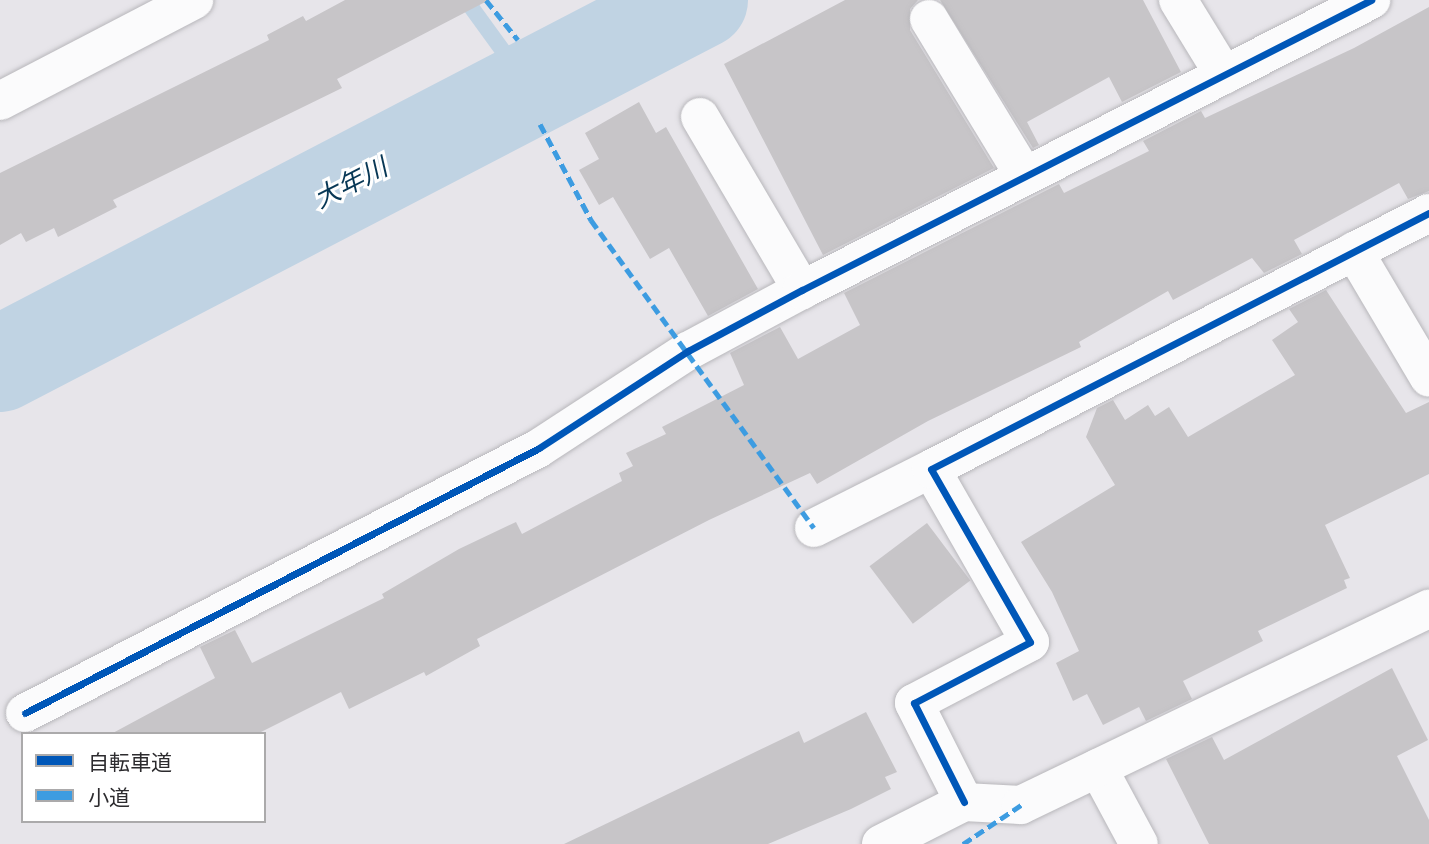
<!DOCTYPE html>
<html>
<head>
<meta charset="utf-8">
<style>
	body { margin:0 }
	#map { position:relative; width:1429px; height:844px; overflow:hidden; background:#e7e5ea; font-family:Barlow,"Noto Sans JP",sans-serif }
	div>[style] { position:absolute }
	.stream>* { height:16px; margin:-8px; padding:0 8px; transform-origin:8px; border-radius:8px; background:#c0d3e3 }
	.river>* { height:96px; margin:-48px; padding:0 48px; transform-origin:48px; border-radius:48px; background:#c0d3e3 }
	.building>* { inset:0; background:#c7c5c8; transform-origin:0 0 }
	.roads { filter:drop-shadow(0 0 2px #b8b7bb) drop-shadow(0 0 2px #b8b7bb) }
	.minor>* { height:38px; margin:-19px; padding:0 19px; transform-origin:19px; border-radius:19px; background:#fbfbfc }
	.quiet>* { height:5px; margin-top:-2.5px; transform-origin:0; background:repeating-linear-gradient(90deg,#3d9ce1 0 10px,transparent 0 15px) }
	.cycleway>* { height:7px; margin:-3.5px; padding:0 3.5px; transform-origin:3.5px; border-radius:3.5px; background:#0057b8 }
	span { translate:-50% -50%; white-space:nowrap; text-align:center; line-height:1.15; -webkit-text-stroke:6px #fff; paint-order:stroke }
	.water-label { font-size:26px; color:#073755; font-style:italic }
	.legend { position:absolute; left:21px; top:732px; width:245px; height:91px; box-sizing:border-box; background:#fff; border:2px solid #abaaab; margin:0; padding:9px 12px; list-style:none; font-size:21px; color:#2c2b2e }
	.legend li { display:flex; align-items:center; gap:14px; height:35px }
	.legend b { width:35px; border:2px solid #abaaab }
</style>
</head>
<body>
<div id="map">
	<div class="stream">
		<div style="left:466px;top:0;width:109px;rotate:54deg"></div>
	</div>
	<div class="river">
		<div style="left:0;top:364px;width:789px;rotate:-27.47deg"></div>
	</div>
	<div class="building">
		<div style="clip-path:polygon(345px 0,489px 0,337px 79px,342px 88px,113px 200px,117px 207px,58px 237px,54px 228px,26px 242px,21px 233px,0 245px,0 173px,269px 40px,267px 35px,303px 16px,306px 21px)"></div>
		<div style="clip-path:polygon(845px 0,918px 0,910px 9px,910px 30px,994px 168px,823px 255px,724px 64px)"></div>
		<div style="clip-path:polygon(940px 0,1143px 0,1181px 72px,1122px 102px,1109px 77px,1027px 122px,1039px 145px,1033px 148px)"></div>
		<div style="clip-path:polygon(1429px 7px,1429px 191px,1408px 199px,1399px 183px,1294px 240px,1302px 254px,1264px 273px,1252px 258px,1173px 300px,1168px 291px,1079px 342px,1081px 347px,928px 421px,817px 484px,810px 473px,709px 520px,477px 639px,480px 646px,426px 676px,424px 672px,349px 709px,341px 692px,257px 734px,111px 734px,215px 678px,200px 647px,235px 630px,252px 663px,384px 598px,382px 594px,459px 549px,516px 522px,522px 534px,622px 481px,619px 473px,633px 466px,626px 453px,666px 434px,662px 427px,744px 385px,730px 353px,780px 327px,798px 359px,860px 325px,844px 293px,1059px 184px,1064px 193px,1149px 151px,1143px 141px,1201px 111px,1205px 118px,1354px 48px)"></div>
		<div style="clip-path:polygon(639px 102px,656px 133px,666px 127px,758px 289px,708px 316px,669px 248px,650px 259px,613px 197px,599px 205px,579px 170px,599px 159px,585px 133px)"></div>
		<div style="clip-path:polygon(1326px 290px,1406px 413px,1429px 402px,1429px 474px,1325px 525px,1350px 578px,1344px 580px,1347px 588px,1258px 631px,1263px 641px,1183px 681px,1192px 699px,1146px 721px,1139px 707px,1103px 725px,1087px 694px,1073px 701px,1056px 663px,1079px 651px,1052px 592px,1021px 542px,1115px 485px,1086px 437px,1097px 408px,1113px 400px,1125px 420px,1148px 405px,1155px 416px,1169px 407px,1188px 437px,1295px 375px,1272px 340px,1298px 322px,1289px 309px)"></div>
		<div style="left:927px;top:523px;width:72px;height:72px;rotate:53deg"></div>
		<div style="clip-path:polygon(1392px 668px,1428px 740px,1397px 756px,1429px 820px,1429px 844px,1209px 844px,1166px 759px,1212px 737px,1224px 760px)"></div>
		<div style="clip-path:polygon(866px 712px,897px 772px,885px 777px,891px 789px,851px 809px,768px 844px,564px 844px,799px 731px,804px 743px)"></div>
	</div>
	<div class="roads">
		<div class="minor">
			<div style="left:1178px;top:0;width:88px;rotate:58.5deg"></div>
			<div style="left:929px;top:19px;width:183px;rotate:58.7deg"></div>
			<div style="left:0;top:101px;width:219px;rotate:-27.5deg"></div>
			<div style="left:700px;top:117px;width:201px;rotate:59.5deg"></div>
			<div style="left:1354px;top:251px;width:147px;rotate:59.4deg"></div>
			<div style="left:814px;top:528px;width:131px;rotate:-26.8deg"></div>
			<div style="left:25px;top:713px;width:578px;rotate:-27.27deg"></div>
			<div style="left:539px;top:448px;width:178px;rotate:-33.1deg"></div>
			<div style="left:688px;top:351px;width:129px;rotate:-28.2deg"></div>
			<div style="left:802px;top:290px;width:639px;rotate:-27.01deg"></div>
			<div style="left:1098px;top:768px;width:86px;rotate:61.7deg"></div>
			<div style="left:964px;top:802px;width:111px;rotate:-116.8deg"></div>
			<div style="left:914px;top:703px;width:131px;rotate:-27.7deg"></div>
			<div style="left:1030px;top:642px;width:199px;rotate:-119.8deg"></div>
			<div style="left:931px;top:469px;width:560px;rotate:-27.21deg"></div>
			<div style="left:881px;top:844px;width:93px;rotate:-26.8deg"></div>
			<div style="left:964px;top:802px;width:57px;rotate:3deg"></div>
			<div style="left:1021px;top:805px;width:453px;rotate:-25.7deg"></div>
		</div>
	</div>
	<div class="quiet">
		<div style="left:486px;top:0;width:51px;rotate:51.3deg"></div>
		<div style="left:540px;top:124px;width:109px;rotate:62deg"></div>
		<div style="left:591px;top:220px;width:380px;rotate:54.1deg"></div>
		<div style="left:963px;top:844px;width:70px;rotate:-33.9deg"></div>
	</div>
	<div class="cycleway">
		<div style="left:25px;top:713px;width:578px;rotate:-27.27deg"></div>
		<div style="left:539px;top:448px;width:178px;rotate:-33.1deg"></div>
		<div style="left:688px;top:351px;width:129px;rotate:-28.2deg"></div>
		<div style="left:802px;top:290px;width:639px;rotate:-27.01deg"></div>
		<div style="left:964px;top:802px;width:111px;rotate:-116.8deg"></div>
		<div style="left:914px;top:703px;width:131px;rotate:-27.7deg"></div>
		<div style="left:1030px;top:642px;width:199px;rotate:-119.8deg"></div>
		<div style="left:931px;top:469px;width:560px;rotate:-27.21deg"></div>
	</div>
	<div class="water-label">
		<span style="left:350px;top:182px;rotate:-27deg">大年川</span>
	</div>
	<ul class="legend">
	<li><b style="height:9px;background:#0057b8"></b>自転車道</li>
	<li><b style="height:9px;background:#3d9ce1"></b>小道</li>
	</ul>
</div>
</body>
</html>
